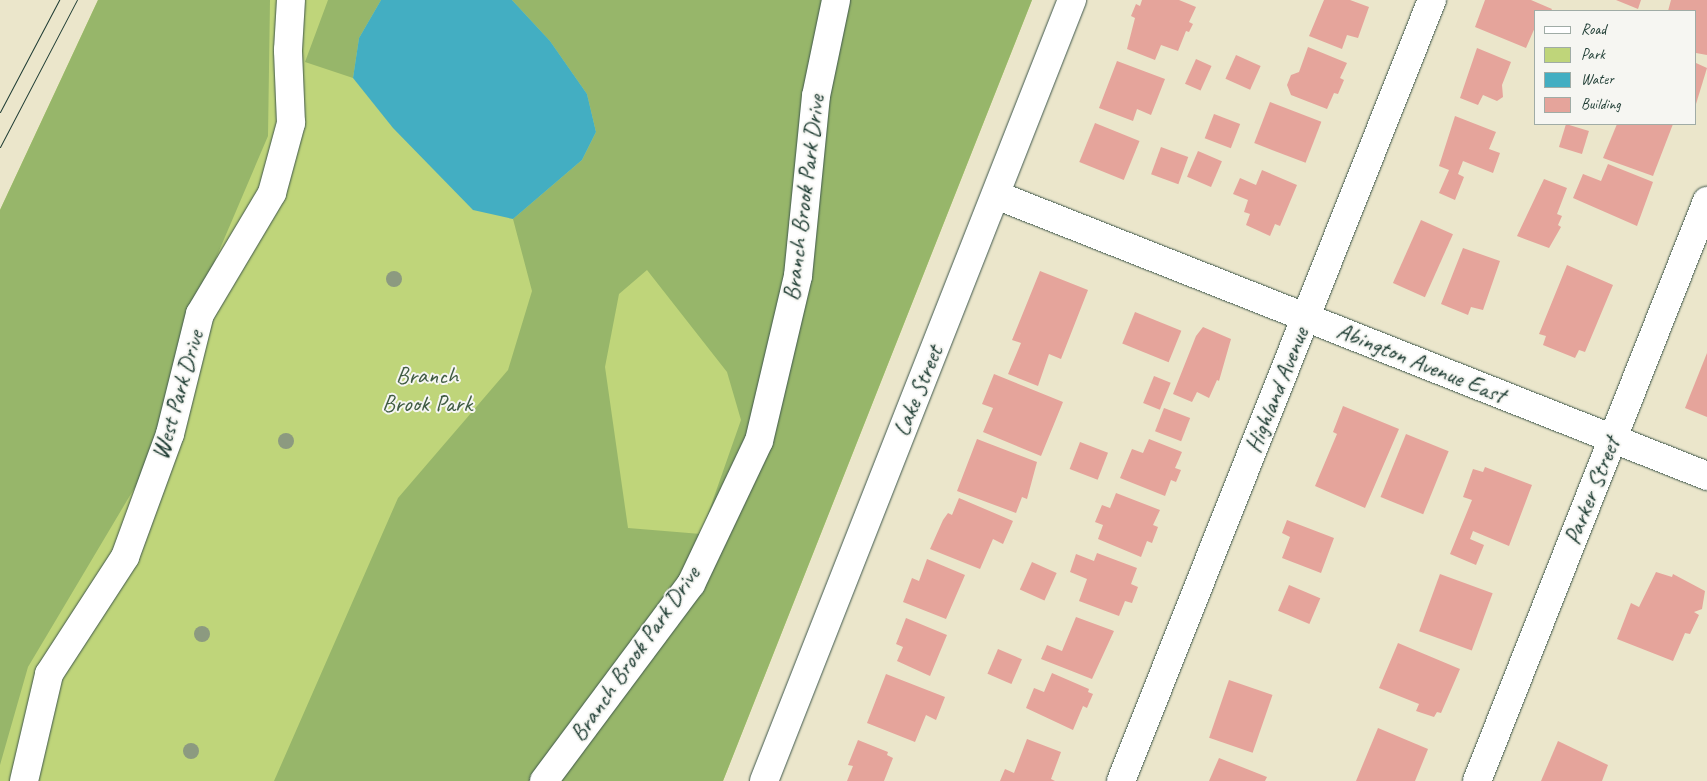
<!DOCTYPE html>
<html>
<head>
<meta charset="utf-8">
<style>
	body { margin:0 }
	#map { position:relative; width:1707px; height:781px; overflow:hidden; background:#ebe6cb; font-family:Caveat,sans-serif }
	div>[style] { position:absolute }
	.green>* { inset:0; background:#bfd57a }
	.forest>* { inset:0; background:#97b66a }
	.water>* { inset:0; background:#43aec2 }
	.building>* { inset:0; background:#e5a49b; transform-origin:0 0 }
	.roads { filter:drop-shadow(0 0 1px #3e564b) drop-shadow(0 0 1px #3e564b) }
	.minor>* { height:28px; margin:-14px; padding:0 14px; transform-origin:14px; border-radius:14px; background:#fff }
	.tram>* { height:1px; margin:-0.5px; padding:0 0.5px; transform-origin:0.5px; border-radius:0.5px; background:#1f3d34 }
	.trees>* { width:16px; height:16px; margin:-8px; border-radius:50%; background:#8c9a80 }
	span { translate:-50% -50%; white-space:nowrap; text-align:center; line-height:1.15; -webkit-text-stroke:4px #f6f6f2; paint-order:stroke }
	.street-label { font-size:24px; color:#1f3d34 }
	.park-label { font-size:24px; color:#3f5b42 }
	.legend { position:absolute; left:1534px; top:10px; width:162px; height:115px; box-sizing:border-box; background:#f6f6f2; border:1px solid #a0aca6; margin:0; padding:6px 9px; list-style:none; font-size:15px; color:#1f3d34 }
	.legend li { display:flex; align-items:center; gap:10px; height:25px }
	.legend b { width:25px; border:1px solid #a0aca6 }
</style>
</head>
<body>
<div id="map">
	<div class="green">
		<div style="clip-path:polygon(98px 0,1032px 0,723px 781px,0 781px,0 210px)"></div>
	</div>
	<div class="forest">
		<div style="clip-path:polygon(98px 0,270px 0,268px 136px,193px 312px,160px 445px,28px 667px,0 765px,0 210px)"></div>
		<div style="clip-path:polygon(328px 0,381px 0,359px 38px,353px 78px,305px 62px)"></div>
		<div style="clip-path:polygon(evenodd,512px 0,1032px 0,723px 781px,274px 781px,398px 498px,508px 370px,532px 291px,513px 219px,582px 160px,596px 132px,587px 94px,550px 41px,512px 0,647px 270px,727px 372px,741px 420px,701px 534px,628px 528px,605px 367px,619px 294px,647px 270px)"></div>
	</div>
	<div class="water">
		<div style="clip-path:polygon(381px 0,512px 0,550px 41px,587px 94px,596px 132px,582px 160px,513px 219px,473px 210px,393px 128px,353px 78px,359px 38px)"></div>
	</div>
	<div class="building">
		<div style="clip-path:polygon(1142px 0,1179px 0,1196px 7px,1189px 22px,1193px 24px,1189px 32px,1186px 31px,1178px 51px,1161px 45px,1155px 60px,1127px 49px,1135px 18px,1131px 16px,1136px 4px,1140px 6px)"></div>
		<div style="clip-path:polygon(1324px 0,1350px 0,1369px 7px,1358px 38px,1347px 35px,1342px 49px,1309px 36px)"></div>
		<div style="clip-path:polygon(1485px 0,1531px 0,1552px 9px,1551px 11px,1536px 11px,1536px 25px,1526px 48px,1475px 27px)"></div>
		<div style="clip-path:polygon(1616px 0,1641px 0,1638px 9px)"></div>
		<div style="clip-path:polygon(1671px 0,1707px 0,1707px 55px,1696px 53px,1696px 11px,1668px 11px)"></div>
		<div style="clip-path:polygon(1308px 47px,1347px 63px,1340px 78px,1344px 80px,1338px 94px,1334px 93px,1327px 109px,1291px 95px,1287px 85px,1291px 75px,1299px 72px)"></div>
		<div style="clip-path:polygon(1477px 48px,1511px 62px,1502px 85px,1503px 97px,1497px 101px,1483px 95px,1478px 105px,1460px 98px)"></div>
		<div style="left:1236px;top:55px;width:27px;height:26px;rotate:24deg"></div>
		<div style="left:1196px;top:59px;width:17px;height:27px;rotate:24deg"></div>
		<div style="clip-path:polygon(1117px 61px,1165px 79px,1151px 115px,1137px 109px,1133px 121px,1099px 108px)"></div>
		<div style="clip-path:polygon(1696px 63px,1707px 68px,1696px 104px)"></div>
		<div style="left:1270px;top:102px;width:55px;height:44px;rotate:21deg"></div>
		<div style="left:1214px;top:114px;width:28px;height:26px;rotate:21deg"></div>
		<div style="clip-path:polygon(1455px 116px,1496px 132px,1489px 149px,1500px 153px,1493px 173px,1463px 161px,1458px 174px,1464px 177px,1455px 200px,1439px 193px,1449px 170px,1439px 166px)"></div>
		<div style="left:1095px;top:123px;width:48px;height:42px;rotate:22deg"></div>
		<div style="left:1566px;top:124px;width:24px;height:24px;rotate:17deg"></div>
		<div style="clip-path:polygon(1617px 124px,1673px 124px,1653px 176px,1603px 158px)"></div>
		<div style="left:1161px;top:147px;width:29px;height:29px;rotate:20deg"></div>
		<div style="left:1198px;top:151px;width:26px;height:28px;rotate:23deg"></div>
		<div style="clip-path:polygon(1608px 164px,1653px 182px,1637px 226px,1573px 198px,1583px 174px,1601px 181px)"></div>
		<div style="clip-path:polygon(1262px 170px,1297px 185px,1280px 226px,1275px 224px,1270px 236px,1246px 225px,1250px 214px,1244px 212px,1248px 200px,1233px 194px,1240px 178px,1256px 185px)"></div>
		<div style="clip-path:polygon(1544px 179px,1567px 188px,1557px 214px,1562px 216px,1558px 225px,1561px 227px,1549px 248px,1517px 236px)"></div>
		<div style="left:1421px;top:220px;width:35px;height:69px;rotate:24deg"></div>
		<div style="clip-path:polygon(1463px 248px,1500px 261px,1483px 310px,1471px 307px,1468px 315px,1441px 304px)"></div>
		<div style="clip-path:polygon(1567px 265px,1613px 285px,1585px 352px,1579px 350px,1575px 358px,1543px 345px,1546px 336px,1539px 334px)"></div>
		<div style="clip-path:polygon(1040px 271px,1088px 290px,1061px 359px,1049px 354px,1038px 386px,1008px 374px,1021px 343px,1012px 340px)"></div>
		<div style="left:1135px;top:312px;width:50px;height:34px;rotate:22deg"></div>
		<div style="clip-path:polygon(1203px 327px,1231px 339px,1219px 381px,1217px 380px,1209px 398px,1197px 392px,1192px 402px,1173px 394px,1196px 336px)"></div>
		<div style="clip-path:polygon(1707px 353px,1707px 417px,1685px 408px)"></div>
		<div style="clip-path:polygon(994px 374px,1063px 402px,1041px 456px,983px 432px,993px 408px,982px 404px)"></div>
		<div style="left:1154px;top:376px;width:18px;height:29px;rotate:22deg"></div>
		<div style="clip-path:polygon(1343px 406px,1399px 429px,1365px 508px,1315px 486px,1337px 434px,1333px 432px)"></div>
		<div style="left:1164px;top:408px;width:28px;height:25px;rotate:21deg"></div>
		<div style="left:1406px;top:434px;width:46px;height:68px;rotate:22deg"></div>
		<div style="clip-path:polygon(977px 439px,1037px 462px,1027px 499px,1022px 497px,1016px 513px,957px 491px)"></div>
		<div style="clip-path:polygon(1149px 439px,1182px 452px,1175px 468px,1181px 470px,1176px 482px,1171px 480px,1165px 496px,1120px 478px,1132px 449px,1143px 453px)"></div>
		<div style="left:1080px;top:442px;width:30px;height:29px;rotate:21deg"></div>
		<div style="clip-path:polygon(1485px 467px,1532px 485px,1509px 546px,1473px 531px,1470px 539px,1484px 545px,1476px 565px,1450px 554px,1472px 500px,1463px 497px,1473px 469px,1483px 472px)"></div>
		<div style="clip-path:polygon(1116px 493px,1160px 510px,1153px 525px,1158px 527px,1152px 543px,1147px 541px,1141px 557px,1098px 539px,1103px 525px,1095px 522px,1102px 505px,1110px 508px)"></div>
		<div style="clip-path:polygon(959px 498px,1013px 521px,1003px 544px,993px 539px,980px 569px,930px 549px,943px 520px,948px 513px,952px 515px)"></div>
		<div style="clip-path:polygon(1287px 520px,1334px 538px,1321px 573px,1282px 558px,1290px 537px,1282px 533px)"></div>
		<div style="clip-path:polygon(1097px 553px,1137px 568px,1131px 584px,1138px 587px,1132px 603px,1125px 601px,1119px 616px,1079px 601px,1087px 579px,1070px 572px,1076px 554px,1094px 561px)"></div>
		<div style="clip-path:polygon(927px 559px,965px 575px,946px 619px,903px 602px,912px 578px,919px 581px)"></div>
		<div style="left:1032px;top:562px;width:27px;height:30px;rotate:24deg"></div>
		<div style="clip-path:polygon(1656px 572px,1672px 577px,1673px 574px,1705px 591px,1702px 609px,1694px 612px,1699px 615px,1690px 634px,1685px 633px,1673px 661px,1617px 639px,1631px 603px,1639px 607px)"></div>
		<div style="left:1440px;top:574px;width:56px;height:61px;rotate:20deg"></div>
		<div style="left:1289px;top:585px;width:34px;height:28px;rotate:23deg"></div>
		<div style="clip-path:polygon(1076px 617px,1114px 631px,1092px 679px,1041px 659px,1047px 645px,1062px 651px)"></div>
		<div style="clip-path:polygon(906px 618px,947px 635px,930px 676px,897px 661px,903px 647px,896px 644px)"></div>
		<div style="clip-path:polygon(1398px 643px,1460px 669px,1441px 713px,1437px 712px,1434px 717px,1416px 711px,1419px 704px,1379px 688px)"></div>
		<div style="left:998px;top:649px;width:26px;height:27px;rotate:23deg"></div>
		<div style="clip-path:polygon(1052px 673px,1089px 689px,1088px 692px,1093px 694px,1087px 708px,1083px 706px,1073px 730px,1026px 708px,1034px 688px,1044px 692px)"></div>
		<div style="clip-path:polygon(886px 674px,945px 697px,936px 720px,926px 715px,915px 742px,867px 723px)"></div>
		<div style="left:1229px;top:680px;width:46px;height:61px;rotate:19deg"></div>
		<div style="clip-path:polygon(1378px 728px,1428px 749px,1415px 781px,1356px 781px)"></div>
		<div style="clip-path:polygon(1027px 739px,1061px 752px,1051px 779px,1055px 781px,1000px 781px,1005px 769px,1014px 773px)"></div>
		<div style="clip-path:polygon(858px 740px,888px 752px,887px 755px,893px 758px,884px 781px,847px 781px,853px 766px,848px 765px)"></div>
		<div style="clip-path:polygon(1558px 741px,1608px 765px,1602px 781px,1541px 781px)"></div>
		<div style="clip-path:polygon(1219px 758px,1267px 777px,1265px 781px,1209px 781px)"></div>
	</div>
	<div class="roads">
		<div class="minor">
			<div style="left:996px;top:195px;width:765px;rotate:21.56deg"></div>
			<div style="left:24px;top:781px;width:110px;rotate:-76.8deg"></div>
			<div style="left:49px;top:674px;width:140px;rotate:-57deg"></div>
			<div style="left:125px;top:557px;width:131px;rotate:-69.9deg"></div>
			<div style="left:170px;top:434px;width:124px;rotate:-76deg"></div>
			<div style="left:200px;top:314px;width:141px;rotate:-59.2deg"></div>
			<div style="left:272px;top:193px;width:73px;rotate:-74.8deg"></div>
			<div style="left:291px;top:123px;width:73px;rotate:-92.4deg"></div>
			<div style="left:288px;top:50px;width:50px;rotate:-86.6deg"></div>
			<div style="left:544px;top:781px;width:246px;rotate:-53.3deg"></div>
			<div style="left:691px;top:584px;width:158px;rotate:-64.6deg"></div>
			<div style="left:759px;top:441px;width:170px;rotate:-76.7deg"></div>
			<div style="left:798px;top:276px;width:181px;rotate:-84.3deg"></div>
			<div style="left:816px;top:96px;width:98px;rotate:-78.2deg"></div>
			<div style="left:764px;top:781px;width:840px;rotate:-68.48deg"></div>
			<div style="left:1121px;top:781px;width:841px;rotate:-68.29deg"></div>
			<div style="left:1477px;top:781px;width:624px;rotate:-68.37deg"></div>
		</div>
	</div>
	<div class="tram">
		<div style="left:0;top:112px;width:127px;rotate:-62.2deg"></div>
		<div style="left:0;top:147px;width:166px;rotate:-62.4deg"></div>
	</div>
	<div class="trees">
		<div style="left:394px;top:279px"></div>
		<div style="left:286px;top:441px"></div>
		<div style="left:202px;top:634px"></div>
		<div style="left:191px;top:751px"></div>
	</div>
	<div class="street-label">
		<span style="left:804px;top:198px;rotate:-83deg">Branch Brook Park Drive</span>
		<span style="left:1421px;top:363px;rotate:22deg">Abington Avenue East</span>
		<span style="left:1277px;top:390px;rotate:-68deg">Highland Avenue</span>
		<span style="left:918px;top:391px;rotate:-68deg">Lake Street</span>
		<span style="left:178px;top:395px;rotate:-74deg">West Park Drive</span>
		<span style="left:1592px;top:491px;rotate:-68deg">Parker Street</span>
		<span style="left:635px;top:654px;rotate:-55deg">Branch Brook Park Drive</span>
	</div>
	<div class="park-label">
		<span style="left:427px;top:390px">Branch<br>Brook Park</span>
	</div>
	<ul class="legend">
	<li><b style="height:6px;background:#fff"></b>Road</li>
	<li><b style="height:14px;background:#bfd57a"></b>Park</li>
	<li><b style="height:14px;background:#43aec2"></b>Water</li>
	<li><b style="height:14px;background:#e5a49b"></b>Building</li>
	</ul>
</div>
</body>
</html>
